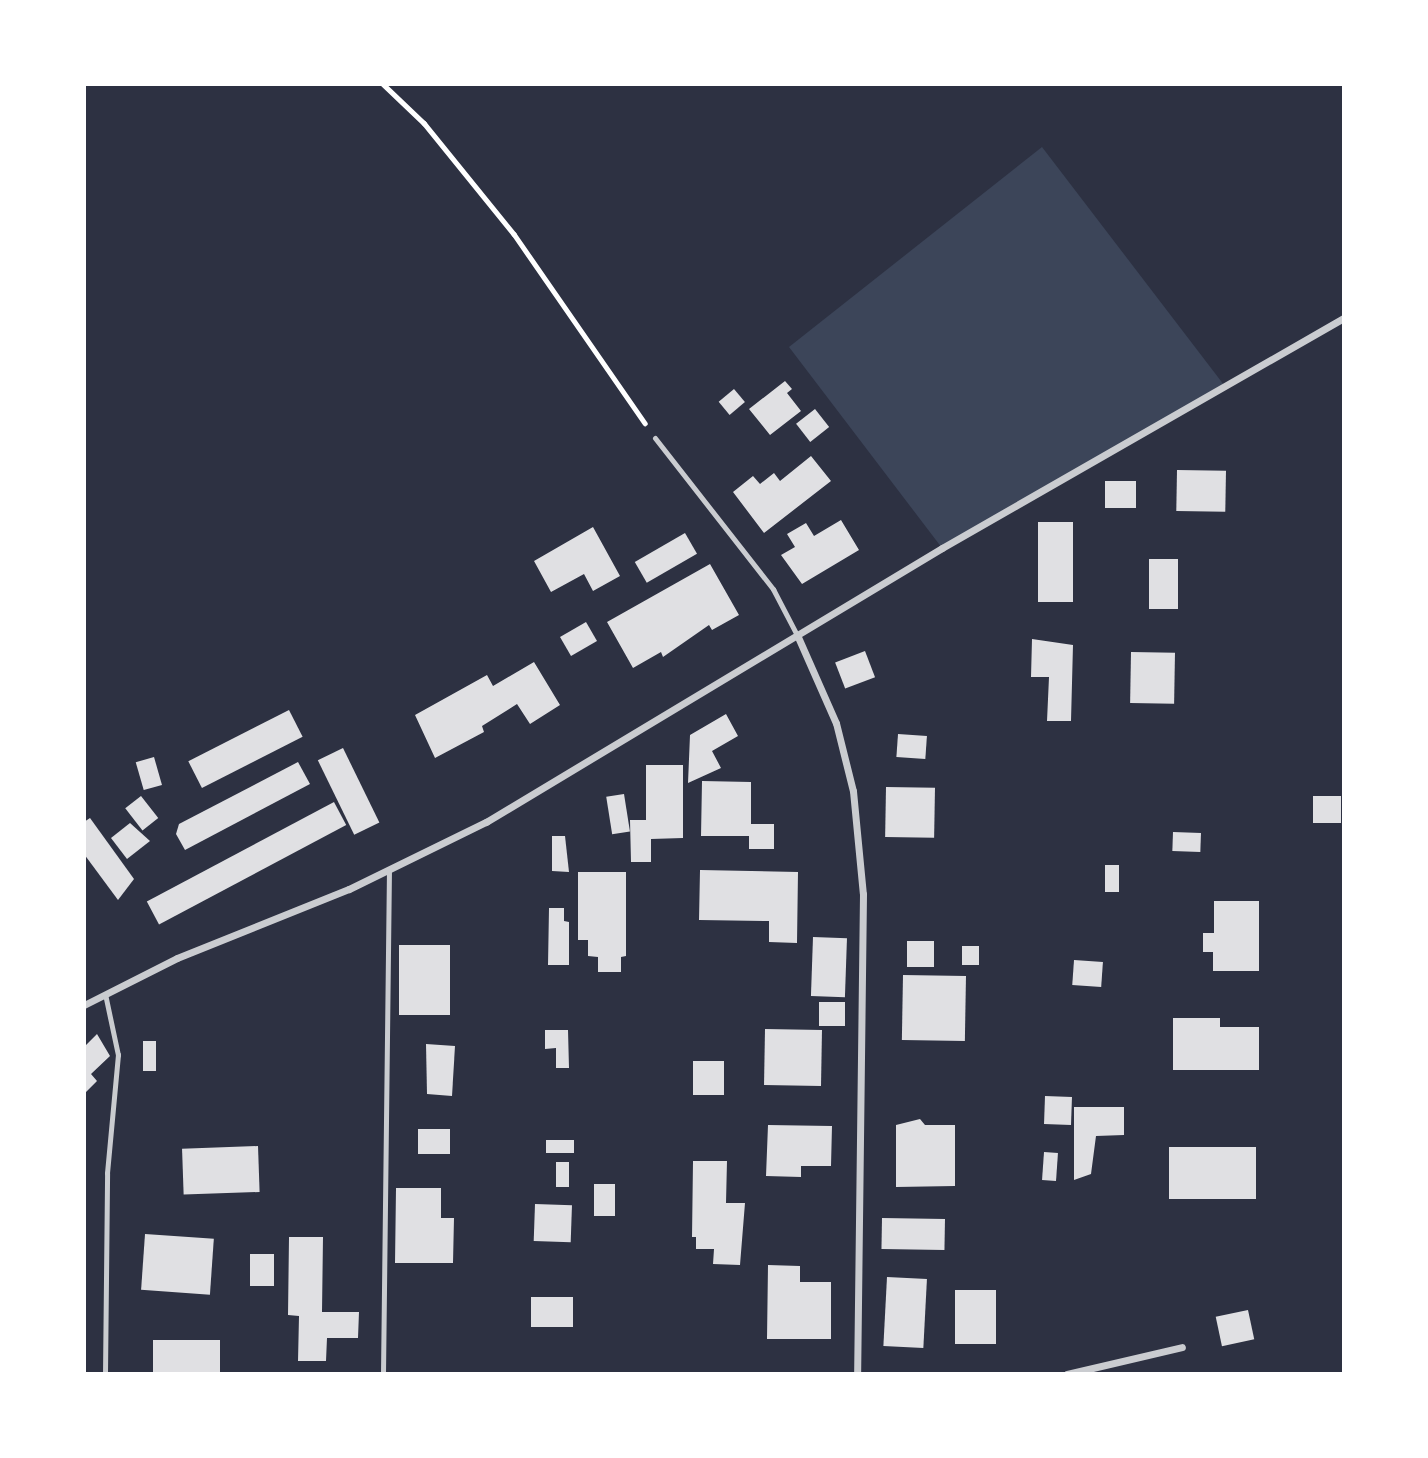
<!DOCTYPE html>
<html>
<head>
<meta charset="utf-8">
<style>
	body { margin:0 }
	#map { position:relative; width:1428px; height:1458px; overflow:hidden; background:#2d3142; font-family:"Fira Sans Condensed",sans-serif }
	div>[style] { position:absolute }
	.green>* { inset:0; background:#3c4559 }
	.building>* { inset:0; background:#e0e0e3; transform-origin:0 0 }
	.path>* { height:4.5px; margin:-2.25px; padding:0 2.25px; transform-origin:2.25px; border-radius:2.25px; background:#fff }
	.service>* { height:5px; margin:-2.5px; padding:0 2.5px; transform-origin:2.5px; border-radius:2.5px; background:#caccd0 }
	.minor>* { height:7px; margin:-3.5px; padding:0 3.5px; transform-origin:3.5px; border-radius:3.5px; background:#caccd0 }
	span { translate:-50% -50%; white-space:nowrap; text-align:center; line-height:1.15; -webkit-text-stroke:7px #fff; paint-order:stroke }
	.frame { position:absolute; inset:0; border:86px solid #fff; pointer-events:none }
</style>
</head>
<body>
<div id="map">
	<div class="green">
		<div style="clip-path:polygon(1042px 147px,1224px 385px,942px 548px,789px 347px)"></div>
	</div>
	<div class="building">
		<div style="clip-path:polygon(785px 381px,792px 389px,787px 393px,801px 411px,770px 435px,749px 409px)"></div>
		<div style="left:734px;top:389px;width:17px;height:20px;rotate:50deg"></div>
		<div style="left:815px;top:409px;width:23px;height:24px;rotate:52deg"></div>
		<div style="clip-path:polygon(811px 456px,831px 481px,764px 533px,733px 492px,753px 476px,760px 484px,774px 473px,780px 481px)"></div>
		<div style="left:1177px;top:470px;width:49px;height:41px;rotate:1deg"></div>
		<div style="left:1105px;top:481px;width:31px;height:27px"></div>
		<div style="clip-path:polygon(841px 520px,859px 550px,802px 584px,781px 555px,795px 547px,787px 534px,806px 523px,814px 536px)"></div>
		<div style="left:1038px;top:522px;width:35px;height:80px"></div>
		<div style="clip-path:polygon(593px 527px,620px 576px,593px 591px,584px 574px,551px 592px,534px 561px)"></div>
		<div style="left:685px;top:533px;width:24px;height:58px;rotate:60deg"></div>
		<div style="left:1149px;top:559px;width:29px;height:50px"></div>
		<div style="clip-path:polygon(710px 564px,739px 615px,712px 630px,709px 625px,663px 657px,661px 652px,633px 668px,607px 622px)"></div>
		<div style="left:586px;top:622px;width:22px;height:30px;rotate:60deg"></div>
		<div style="clip-path:polygon(1032px 639px,1073px 645px,1071px 721px,1047px 721px,1049px 677px,1031px 677px)"></div>
		<div style="left:865px;top:651px;width:28px;height:32px;rotate:69deg"></div>
		<div style="left:1131px;top:652px;width:44px;height:51px;rotate:1deg"></div>
		<div style="clip-path:polygon(534px 662px,560px 705px,530px 724px,517px 704px,482px 726px,484px 732px,435px 758px,415px 715px,487px 675px,493px 686px)"></div>
		<div style="left:289px;top:710px;width:30px;height:113px;rotate:63deg"></div>
		<div style="clip-path:polygon(726px 714px,738px 736px,712px 751px,721px 768px,688px 783px,690px 735px)"></div>
		<div style="left:898px;top:734px;width:29px;height:23px;rotate:4deg"></div>
		<div style="left:343px;top:748px;width:83px;height:28px;rotate:64deg"></div>
		<div style="left:154px;top:757px;width:29px;height:19px;rotate:74deg"></div>
		<div style="clip-path:polygon(298px 762px,310px 784px,185px 850px,176px 834px,179px 824px)"></div>
		<div style="clip-path:polygon(646px 765px,683px 765px,683px 838px,651px 839px,651px 862px,631px 862px,630px 820px,646px 820px)"></div>
		<div style="clip-path:polygon(702px 781px,751px 782px,751px 824px,774px 824px,774px 849px,749px 849px,749px 836px,701px 836px)"></div>
		<div style="left:886px;top:787px;width:49px;height:50px;rotate:1deg"></div>
		<div style="left:624px;top:794px;width:38px;height:18px;rotate:81deg"></div>
		<div style="left:141px;top:796px;width:28px;height:20px;rotate:52deg"></div>
		<div style="left:1313px;top:796px;width:28px;height:27px"></div>
		<div style="left:334px;top:802px;width:26px;height:212px;rotate:62deg"></div>
		<div style="clip-path:polygon(90px 818px,134px 879px,118px 900px,84px 854px,84px 822px)"></div>
		<div style="clip-path:polygon(130px 823px,150px 841px,127px 859px,111px 838px)"></div>
		<div style="left:1173px;top:832px;width:28px;height:19px;rotate:2deg"></div>
		<div style="clip-path:polygon(552px 836px,565px 836px,569px 872px,552px 871px)"></div>
		<div style="left:1105px;top:865px;width:14px;height:27px"></div>
		<div style="clip-path:polygon(700px 870px,798px 872px,797px 943px,769px 942px,769px 921px,699px 920px)"></div>
		<div style="clip-path:polygon(578px 872px,626px 872px,626px 956px,621px 957px,621px 972px,598px 972px,598px 957px,588px 956px,588px 940px,578px 940px)"></div>
		<div style="clip-path:polygon(1214px 901px,1259px 901px,1259px 971px,1213px 971px,1213px 952px,1203px 952px,1203px 933px,1214px 933px)"></div>
		<div style="clip-path:polygon(549px 908px,564px 908px,564px 921px,569px 922px,569px 965px,548px 965px)"></div>
		<div style="left:813px;top:937px;width:34px;height:59px;rotate:2deg"></div>
		<div style="left:907px;top:941px;width:27px;height:26px"></div>
		<div style="left:399px;top:945px;width:51px;height:70px"></div>
		<div style="left:962px;top:946px;width:17px;height:19px"></div>
		<div style="left:1074px;top:960px;width:29px;height:25px;rotate:4deg"></div>
		<div style="left:903px;top:975px;width:63px;height:65px;rotate:1deg"></div>
		<div style="left:819px;top:1002px;width:26px;height:24px"></div>
		<div style="clip-path:polygon(1173px 1018px,1220px 1018px,1220px 1027px,1259px 1027px,1259px 1070px,1173px 1070px)"></div>
		<div style="left:765px;top:1029px;width:57px;height:56px;rotate:1deg"></div>
		<div style="clip-path:polygon(545px 1030px,568px 1030px,569px 1068px,556px 1068px,556px 1048px,545px 1049px)"></div>
		<div style="clip-path:polygon(97px 1034px,110px 1056px,91px 1074px,97px 1081px,84px 1094px,84px 1047px)"></div>
		<div style="left:143px;top:1041px;width:13px;height:30px"></div>
		<div style="clip-path:polygon(426px 1044px,455px 1046px,452px 1096px,427px 1094px)"></div>
		<div style="left:693px;top:1061px;width:31px;height:34px"></div>
		<div style="left:1045px;top:1096px;width:27px;height:28px;rotate:2deg"></div>
		<div style="clip-path:polygon(1074px 1107px,1124px 1107px,1124px 1135px,1096px 1136px,1091px 1174px,1074px 1180px)"></div>
		<div style="clip-path:polygon(920px 1119px,925px 1125px,955px 1125px,955px 1186px,896px 1187px,896px 1125px)"></div>
		<div style="clip-path:polygon(768px 1125px,832px 1126px,831px 1166px,801px 1166px,801px 1177px,766px 1176px)"></div>
		<div style="left:418px;top:1129px;width:32px;height:25px"></div>
		<div style="left:546px;top:1140px;width:28px;height:13px"></div>
		<div style="left:258px;top:1146px;width:46px;height:76px;rotate:88deg"></div>
		<div style="left:1256px;top:1147px;width:52px;height:87px;rotate:90deg"></div>
		<div style="left:1044px;top:1152px;width:14px;height:28px;rotate:4deg"></div>
		<div style="clip-path:polygon(693px 1161px,727px 1161px,726px 1203px,745px 1203px,740px 1265px,713px 1264px,714px 1249px,696px 1249px,696px 1237px,692px 1237px)"></div>
		<div style="left:556px;top:1162px;width:13px;height:25px"></div>
		<div style="left:615px;top:1184px;width:32px;height:21px;rotate:90deg"></div>
		<div style="clip-path:polygon(396px 1188px,441px 1188px,441px 1218px,454px 1218px,453px 1263px,395px 1263px)"></div>
		<div style="left:535px;top:1204px;width:37px;height:37px;rotate:2deg"></div>
		<div style="left:882px;top:1218px;width:63px;height:31px;rotate:1deg"></div>
		<div style="left:145px;top:1234px;width:69px;height:56px;rotate:4deg"></div>
		<div style="clip-path:polygon(289px 1237px,323px 1237px,322px 1312px,359px 1312px,358px 1338px,327px 1338px,326px 1361px,298px 1361px,299px 1316px,288px 1315px)"></div>
		<div style="left:250px;top:1254px;width:24px;height:32px"></div>
		<div style="clip-path:polygon(768px 1265px,800px 1266px,800px 1282px,831px 1282px,831px 1339px,767px 1339px)"></div>
		<div style="left:887px;top:1277px;width:40px;height:69px;rotate:3deg"></div>
		<div style="left:955px;top:1290px;width:41px;height:54px"></div>
		<div style="left:573px;top:1297px;width:30px;height:42px;rotate:90deg"></div>
		<div style="left:1248px;top:1310px;width:30px;height:33px;rotate:78deg"></div>
		<div style="left:220px;top:1340px;width:34px;height:67px;rotate:90deg"></div>
	</div>
	<div class="path">
		<div style="left:383px;top:84px;width:57px;rotate:43.6deg"></div>
		<div style="left:424px;top:123px;width:143px;rotate:51deg"></div>
		<div style="left:514px;top:234px;width:230px;rotate:55.3deg"></div>
	</div>
	<div class="service">
		<div style="left:655px;top:438px;width:192px;rotate:52deg"></div>
		<div style="left:773px;top:589px;width:54px;rotate:62.5deg"></div>
		<div style="left:105px;top:1374px;width:201px;rotate:-89.4deg"></div>
		<div style="left:107px;top:1173px;width:119px;rotate:-84.7deg"></div>
		<div style="left:118px;top:1055px;width:62px;rotate:-102deg"></div>
		<div style="left:383px;top:1374px;width:505px;rotate:-89.32deg"></div>
	</div>
	<div class="minor">
		<div style="left:798px;top:637px;width:94px;rotate:66.2deg"></div>
		<div style="left:836px;top:723px;width:70px;rotate:76deg"></div>
		<div style="left:853px;top:791px;width:103px;rotate:84.5deg"></div>
		<div style="left:863px;top:894px;width:480px;rotate:90.7deg"></div>
		<div style="left:84px;top:1005px;width:104px;rotate:-26.8deg"></div>
		<div style="left:177px;top:958px;width:185px;rotate:-21.9deg"></div>
		<div style="left:349px;top:889px;width:153px;rotate:-26.1deg"></div>
		<div style="left:486px;top:822px;width:532px;rotate:-31deg"></div>
		<div style="left:942px;top:548px;width:463px;rotate:-29.8deg"></div>
		<div style="left:1067px;top:1374px;width:118px;rotate:-13.2deg"></div>
	</div>
	<div class="frame"></div>
</div>
</body>
</html>
